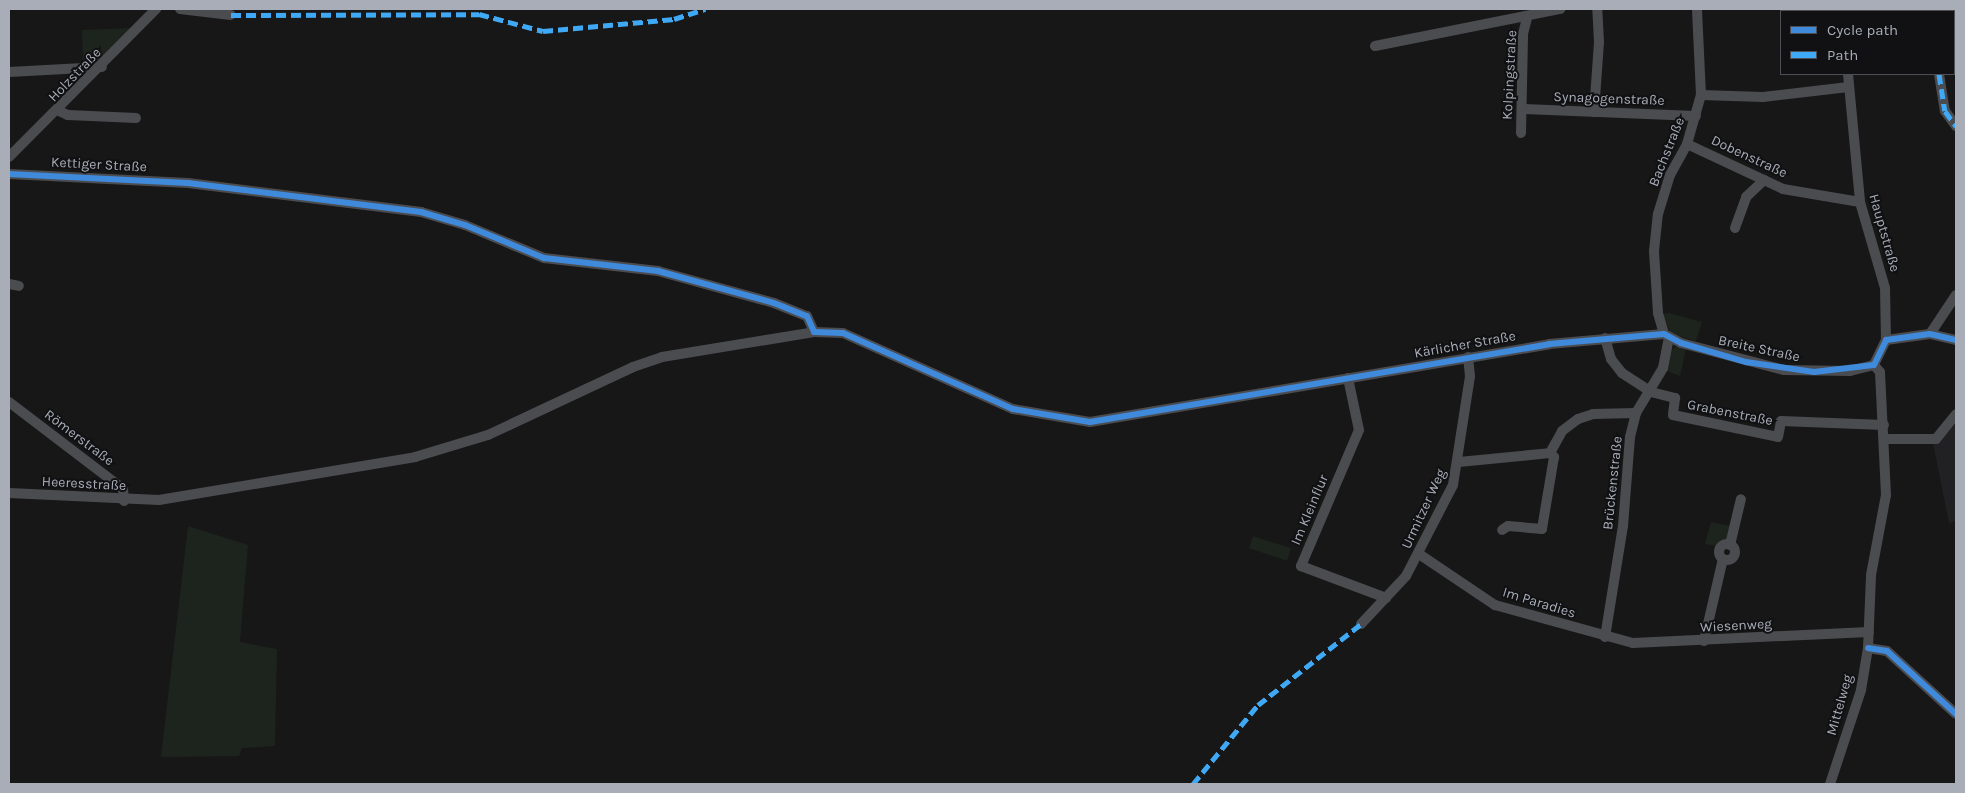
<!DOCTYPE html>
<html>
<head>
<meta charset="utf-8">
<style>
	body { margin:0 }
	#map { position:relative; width:1965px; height:793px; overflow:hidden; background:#171717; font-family:Karla,sans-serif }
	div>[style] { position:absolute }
	.built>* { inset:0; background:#212123 }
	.green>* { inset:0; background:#1d241e; transform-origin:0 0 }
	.minor>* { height:10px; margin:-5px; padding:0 5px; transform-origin:5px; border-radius:5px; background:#4b4c50 }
	.minor>.ring { margin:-5px; padding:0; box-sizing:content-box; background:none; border:10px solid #4b4c50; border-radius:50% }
	.quiet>* { height:5px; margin-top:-2.5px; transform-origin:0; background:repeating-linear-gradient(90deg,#3fa9f5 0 10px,transparent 0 15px) }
	.cycleway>* { height:6px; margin:-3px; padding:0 3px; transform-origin:3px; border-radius:3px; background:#408adc }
	span { translate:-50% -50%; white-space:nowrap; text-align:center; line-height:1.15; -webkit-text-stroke:4px #111113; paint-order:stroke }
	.street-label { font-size:14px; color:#a8adb8 }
	.frame { position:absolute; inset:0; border:10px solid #a8adb8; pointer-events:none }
	.legend { position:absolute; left:1780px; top:10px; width:175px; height:65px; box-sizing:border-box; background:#111113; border:1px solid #4d4f55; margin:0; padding:6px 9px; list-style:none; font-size:15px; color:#a8adb8 }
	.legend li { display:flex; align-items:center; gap:10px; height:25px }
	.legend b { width:25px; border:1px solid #4d4f55 }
</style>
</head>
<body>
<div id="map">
	<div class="built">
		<div style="clip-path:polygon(1956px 423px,1956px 521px,1949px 523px,1933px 443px,1940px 442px)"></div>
	</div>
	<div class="green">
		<div style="clip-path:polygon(133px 28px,99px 62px,83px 63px,82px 30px)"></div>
		<div style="clip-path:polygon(1669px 313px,1702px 322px,1696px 341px,1671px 334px,1663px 314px)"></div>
		<div style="clip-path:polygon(1675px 347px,1686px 349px,1680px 376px,1667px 371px,1670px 351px)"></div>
		<div style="clip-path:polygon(1711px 522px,1731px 526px,1728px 539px,1717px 546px,1705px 544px)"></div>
		<div style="clip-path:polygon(188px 526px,248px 545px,240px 642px,277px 649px,275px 746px,242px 748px,239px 756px,161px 757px)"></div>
		<div style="left:1253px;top:536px;width:40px;height:13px;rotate:18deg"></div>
	</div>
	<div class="minor">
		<div style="left:180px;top:9px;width:51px;rotate:6.7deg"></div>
		<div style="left:1843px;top:9px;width:2px;rotate:63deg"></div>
		<div style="left:1935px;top:9px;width:2px;rotate:90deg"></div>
		<div style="left:1375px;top:46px;width:189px;rotate:-11.3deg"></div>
		<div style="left:1954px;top:64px;width:2px;rotate:-27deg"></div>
		<div style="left:9px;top:72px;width:93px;rotate:-3.1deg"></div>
		<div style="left:1848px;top:74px;width:129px;rotate:84.6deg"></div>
		<div style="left:1860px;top:202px;width:90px;rotate:73.8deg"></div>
		<div style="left:1885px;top:288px;width:52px;rotate:88.9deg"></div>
		<div style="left:1886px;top:340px;width:28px;rotate:116deg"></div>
		<div style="left:1939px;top:74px;width:37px;rotate:81deg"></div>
		<div style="left:1945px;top:111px;width:19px;rotate:54deg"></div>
		<div style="left:1701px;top:95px;width:62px;rotate:1.8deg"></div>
		<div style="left:1763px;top:97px;width:86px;rotate:-6.7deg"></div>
		<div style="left:1522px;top:109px;width:174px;rotate:2.3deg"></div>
		<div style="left:59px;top:111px;width:10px;rotate:24deg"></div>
		<div style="left:68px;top:115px;width:68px;rotate:2.5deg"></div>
		<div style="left:1594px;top:112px;width:70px;rotate:-85.9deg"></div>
		<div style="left:1599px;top:42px;width:33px;rotate:-93deg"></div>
		<div style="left:1521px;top:133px;width:99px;rotate:-88.8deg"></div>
		<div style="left:1523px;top:34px;width:16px;rotate:-76deg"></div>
		<div style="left:1687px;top:144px;width:106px;rotate:25.1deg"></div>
		<div style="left:1783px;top:189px;width:78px;rotate:9.6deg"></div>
		<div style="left:9px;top:157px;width:209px;rotate:-45.2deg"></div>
		<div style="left:9px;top:174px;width:179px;rotate:2.9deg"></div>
		<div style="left:188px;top:183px;width:235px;rotate:7.1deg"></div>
		<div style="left:421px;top:212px;width:46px;rotate:16.5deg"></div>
		<div style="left:465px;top:225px;width:86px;rotate:22.7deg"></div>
		<div style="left:544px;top:258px;width:115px;rotate:6.5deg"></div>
		<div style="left:658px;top:271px;width:120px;rotate:15.4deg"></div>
		<div style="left:774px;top:303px;width:35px;rotate:22deg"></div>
		<div style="left:807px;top:316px;width:17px;rotate:66deg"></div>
		<div style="left:1735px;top:228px;width:33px;rotate:-70deg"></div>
		<div style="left:1746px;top:197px;width:25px;rotate:-43deg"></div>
		<div style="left:9px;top:284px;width:10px;rotate:11deg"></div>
		<div style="left:1664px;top:334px;width:22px;rotate:-106deg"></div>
		<div style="left:1658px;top:313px;width:62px;rotate:-93.7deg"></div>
		<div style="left:1654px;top:251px;width:37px;rotate:-84deg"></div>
		<div style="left:1658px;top:214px;width:41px;rotate:-72.9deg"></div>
		<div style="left:1670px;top:175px;width:35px;rotate:-61deg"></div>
		<div style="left:1687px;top:144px;width:51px;rotate:-74.1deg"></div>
		<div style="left:1701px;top:95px;width:86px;rotate:-92.7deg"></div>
		<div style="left:1930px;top:334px;width:47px;rotate:-56.3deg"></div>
		<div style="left:1605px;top:338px;width:22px;rotate:74deg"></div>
		<div style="left:1611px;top:359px;width:18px;rotate:52deg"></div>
		<div style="left:1622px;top:373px;width:35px;rotate:33deg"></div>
		<div style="left:1651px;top:392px;width:25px;rotate:14deg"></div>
		<div style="left:1675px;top:398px;width:17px;rotate:97deg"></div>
		<div style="left:1673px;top:415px;width:107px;rotate:11.8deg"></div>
		<div style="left:1778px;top:437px;width:16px;rotate:-79deg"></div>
		<div style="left:1781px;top:421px;width:103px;rotate:2.2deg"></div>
		<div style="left:1886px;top:340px;width:44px;rotate:-7.8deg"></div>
		<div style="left:1930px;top:334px;width:27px;rotate:13deg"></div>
		<div style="left:1348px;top:378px;width:53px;rotate:78.1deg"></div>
		<div style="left:1359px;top:430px;width:148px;rotate:113.1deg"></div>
		<div style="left:1301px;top:566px;width:91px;rotate:20.6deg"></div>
		<div style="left:9px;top:402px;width:143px;rotate:37.3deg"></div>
		<div style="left:123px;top:489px;width:12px;rotate:85deg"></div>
		<div style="left:1886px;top:439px;width:50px"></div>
		<div style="left:1936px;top:439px;width:32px;rotate:-51deg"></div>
		<div style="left:1550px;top:453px;width:25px;rotate:-61deg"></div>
		<div style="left:1562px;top:431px;width:20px;rotate:-37deg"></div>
		<div style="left:1578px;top:419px;width:16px;rotate:-18deg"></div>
		<div style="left:1593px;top:414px;width:43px;rotate:-1.3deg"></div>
		<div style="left:1459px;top:462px;width:91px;rotate:-5.6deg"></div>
		<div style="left:1550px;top:453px;width:6px;rotate:45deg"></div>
		<div style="left:1554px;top:457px;width:73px;rotate:99.5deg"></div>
		<div style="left:1542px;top:529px;width:34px;rotate:-175deg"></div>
		<div style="left:1508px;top:526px;width:7px;rotate:146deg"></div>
		<div style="left:9px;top:493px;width:150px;rotate:2.7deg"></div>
		<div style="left:159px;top:500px;width:260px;rotate:-9.5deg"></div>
		<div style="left:415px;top:457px;width:76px;rotate:-16.8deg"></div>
		<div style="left:488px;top:435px;width:160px;rotate:-25.1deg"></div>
		<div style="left:633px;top:367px;width:31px;rotate:-19deg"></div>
		<div style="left:662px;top:357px;width:154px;rotate:-9.3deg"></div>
		<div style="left:814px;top:332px;width:29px;rotate:2deg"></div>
		<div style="left:843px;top:333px;width:186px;rotate:24.1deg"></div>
		<div style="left:1013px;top:409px;width:78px;rotate:9.6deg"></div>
		<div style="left:1090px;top:422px;width:466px;rotate:-9.6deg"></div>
		<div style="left:1549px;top:344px;width:115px;rotate:-5deg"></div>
		<div style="left:1664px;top:334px;width:19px;rotate:28deg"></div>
		<div style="left:1681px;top:343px;width:106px;rotate:14.7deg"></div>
		<div style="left:1784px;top:370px;width:66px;rotate:0.9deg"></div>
		<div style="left:1850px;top:371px;width:25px;rotate:-14deg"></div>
		<div class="ring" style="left:1719px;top:544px;width:6px;height:6px"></div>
		<div style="left:1730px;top:545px;width:47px;rotate:-76.6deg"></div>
		<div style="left:1419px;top:554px;width:92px;rotate:33.9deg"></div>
		<div style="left:1495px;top:605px;width:143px;rotate:15.4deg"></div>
		<div style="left:1633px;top:643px;width:236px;rotate:-2.7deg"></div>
		<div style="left:1361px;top:624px;width:66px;rotate:-46.8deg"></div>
		<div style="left:1406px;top:576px;width:102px;rotate:-62.7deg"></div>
		<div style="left:1453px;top:485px;width:110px;rotate:-81.1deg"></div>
		<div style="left:1470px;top:376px;width:19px;rotate:-96deg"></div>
		<div style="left:1605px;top:637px;width:112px;rotate:-80.8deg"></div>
		<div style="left:1623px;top:526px;width:89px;rotate:-85.5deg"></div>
		<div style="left:1630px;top:437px;width:25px;rotate:-76deg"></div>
		<div style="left:1636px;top:413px;width:52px;rotate:-59deg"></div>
		<div style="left:1663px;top:368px;width:31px;rotate:-79deg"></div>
		<div style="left:1704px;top:641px;width:84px;rotate:-77deg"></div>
		<div style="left:1868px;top:648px;width:19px;rotate:9deg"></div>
		<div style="left:1887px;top:651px;width:93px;rotate:42.4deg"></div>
		<div style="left:1830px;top:784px;width:99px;rotate:-71.7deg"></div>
		<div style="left:1861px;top:690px;width:43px;rotate:-80.5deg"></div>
		<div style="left:1868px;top:648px;width:73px;rotate:-87.6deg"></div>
		<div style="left:1871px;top:575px;width:81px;rotate:-79.4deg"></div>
		<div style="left:1886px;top:495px;width:123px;rotate:-92.8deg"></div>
		<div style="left:1880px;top:372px;width:9px;rotate:-131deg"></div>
	</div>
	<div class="quiet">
		<div style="left:1935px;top:9px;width:2px;rotate:90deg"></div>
		<div style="left:231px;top:15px;width:248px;rotate:-0.2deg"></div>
		<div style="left:479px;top:14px;width:66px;rotate:14.9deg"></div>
		<div style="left:543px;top:31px;width:132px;rotate:-5.2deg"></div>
		<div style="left:674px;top:19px;width:33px;rotate:-18deg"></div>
		<div style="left:1954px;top:64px;width:2px;rotate:-27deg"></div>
		<div style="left:1939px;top:74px;width:37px;rotate:81deg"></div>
		<div style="left:1945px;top:111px;width:19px;rotate:54deg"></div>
		<div style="left:1193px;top:784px;width:102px;rotate:-50.6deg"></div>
		<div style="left:1258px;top:705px;width:131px;rotate:-38.2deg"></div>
	</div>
	<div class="cycleway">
		<div style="left:9px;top:174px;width:179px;rotate:2.9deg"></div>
		<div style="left:188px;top:183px;width:235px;rotate:7.1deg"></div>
		<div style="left:421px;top:212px;width:46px;rotate:16.5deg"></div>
		<div style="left:465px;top:225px;width:86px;rotate:22.7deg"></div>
		<div style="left:544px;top:258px;width:115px;rotate:6.5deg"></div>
		<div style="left:658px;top:271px;width:120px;rotate:15.4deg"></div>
		<div style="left:774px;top:303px;width:35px;rotate:22deg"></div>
		<div style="left:807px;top:316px;width:17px;rotate:66deg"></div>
		<div style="left:814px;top:332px;width:29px;rotate:2deg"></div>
		<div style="left:843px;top:333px;width:186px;rotate:24.1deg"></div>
		<div style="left:1013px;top:409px;width:78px;rotate:9.6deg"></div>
		<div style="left:1090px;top:422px;width:466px;rotate:-9.6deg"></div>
		<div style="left:1549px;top:344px;width:115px;rotate:-5deg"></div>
		<div style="left:1664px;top:334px;width:19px;rotate:28deg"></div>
		<div style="left:1681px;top:343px;width:68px;rotate:16.3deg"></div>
		<div style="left:1746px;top:362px;width:69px;rotate:8.4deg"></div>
		<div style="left:1814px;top:372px;width:60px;rotate:-6.7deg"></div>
		<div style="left:1874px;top:365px;width:28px;rotate:-64deg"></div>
		<div style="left:1886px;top:340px;width:44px;rotate:-7.8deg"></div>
		<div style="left:1930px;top:334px;width:27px;rotate:13deg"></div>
		<div style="left:1868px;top:648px;width:19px;rotate:9deg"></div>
		<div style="left:1887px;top:651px;width:93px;rotate:42.4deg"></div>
	</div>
	<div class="street-label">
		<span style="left:75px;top:75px;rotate:-46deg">Holzstraße</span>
		<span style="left:1510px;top:75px;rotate:-87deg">Kolpingstraße</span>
		<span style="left:1609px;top:99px;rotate:2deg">Synagogenstraße</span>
		<span style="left:1667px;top:152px;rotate:-68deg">Bachstraße</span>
		<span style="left:1749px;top:157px;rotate:25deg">Dobenstraße</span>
		<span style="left:99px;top:165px;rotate:3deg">Kettiger Straße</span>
		<span style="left:1884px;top:233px;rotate:74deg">Hauptstraße</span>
		<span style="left:1465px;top:345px;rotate:-10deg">Kärlicher Straße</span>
		<span style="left:1759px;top:349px;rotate:12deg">Breite Straße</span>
		<span style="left:1730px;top:413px;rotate:11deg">Grabenstraße</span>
		<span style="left:79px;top:438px;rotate:37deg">Römerstraße</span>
		<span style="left:1613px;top:483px;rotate:-84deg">Brückenstraße</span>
		<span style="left:84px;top:484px;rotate:3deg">Heeresstraße</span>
		<span style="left:1424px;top:509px;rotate:-65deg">Urmitzer Weg</span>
		<span style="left:1310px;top:510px;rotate:-67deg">Im Kleinflur</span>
		<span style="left:1539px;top:603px;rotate:17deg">Im Paradies</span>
		<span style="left:1736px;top:626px;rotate:-3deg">Wiesenweg</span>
		<span style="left:1840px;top:705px;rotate:-74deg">Mittelweg</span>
	</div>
	<div class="frame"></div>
	<ul class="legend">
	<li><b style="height:6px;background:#408adc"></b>Cycle path</li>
	<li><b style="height:6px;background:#3fa9f5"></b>Path</li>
	</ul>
</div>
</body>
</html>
